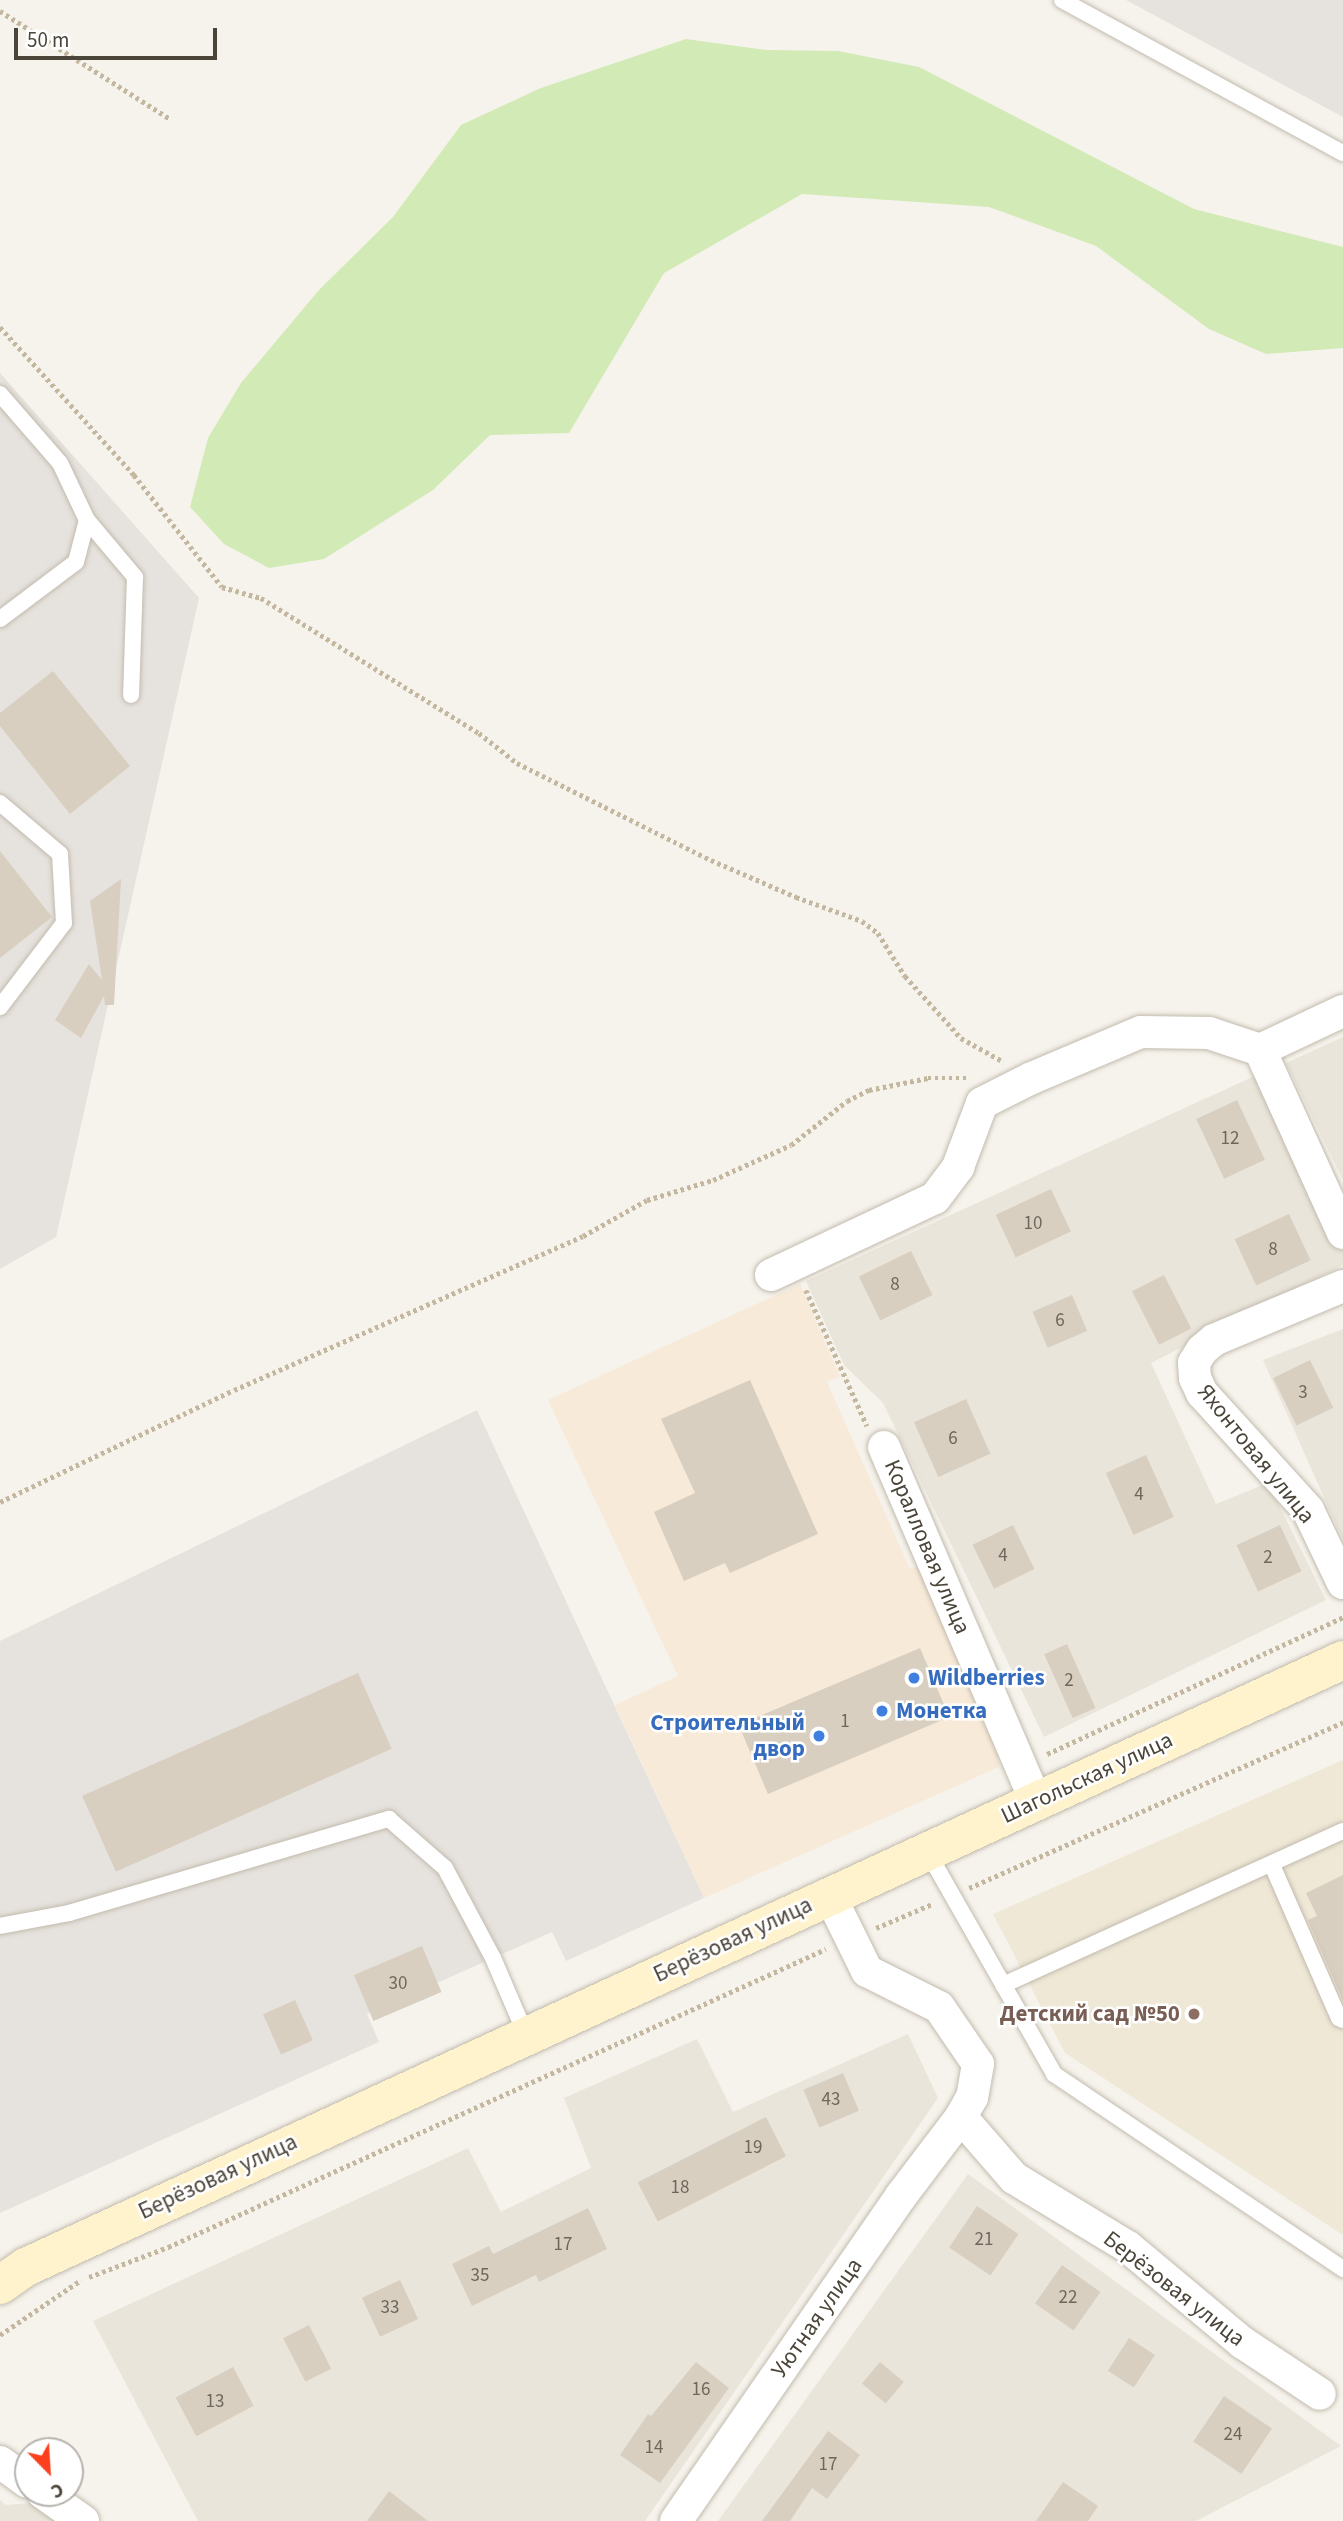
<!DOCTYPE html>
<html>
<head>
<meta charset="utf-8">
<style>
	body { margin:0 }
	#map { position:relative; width:1343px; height:2521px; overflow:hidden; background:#f6f3ec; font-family:"Source Sans 3",sans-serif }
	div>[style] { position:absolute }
	.residential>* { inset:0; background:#eae5da }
	.commercial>* { inset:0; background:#f7ead8 }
	.industrial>* { inset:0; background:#e6e2dd }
	.education>* { inset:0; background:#efe8d6 }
	.green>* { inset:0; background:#d2eab5 }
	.building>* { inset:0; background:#d8cfc1; transform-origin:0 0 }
	.path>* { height:4.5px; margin-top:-2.25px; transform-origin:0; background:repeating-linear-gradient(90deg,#c4b79f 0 3.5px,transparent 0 7px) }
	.roads { filter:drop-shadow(0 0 2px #c2bbae) drop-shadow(0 0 2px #c2bbae) }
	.service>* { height:16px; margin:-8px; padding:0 8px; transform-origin:8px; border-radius:8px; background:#fff }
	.minor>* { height:32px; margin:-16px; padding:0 16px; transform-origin:16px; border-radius:16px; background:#fff }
	.secondary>* { height:38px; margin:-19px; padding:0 19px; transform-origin:19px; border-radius:19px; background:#fff3cd }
	.dots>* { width:19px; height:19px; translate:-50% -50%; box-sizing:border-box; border:4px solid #fff; border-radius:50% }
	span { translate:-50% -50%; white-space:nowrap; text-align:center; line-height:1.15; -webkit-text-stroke:5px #fff; paint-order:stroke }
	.number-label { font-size:19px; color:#6e675b }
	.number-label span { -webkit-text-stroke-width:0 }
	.street-label { font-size:23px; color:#4b4439 }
	.shop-label { font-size:23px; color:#366cbe; font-weight:700 }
	.left { translate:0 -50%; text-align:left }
	.right { translate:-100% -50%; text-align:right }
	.education-label { font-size:23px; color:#785e54; font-weight:700 }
	.north { position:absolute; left:14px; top:2437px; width:70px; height:70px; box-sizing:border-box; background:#fff; border:2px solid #b7b4b0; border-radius:50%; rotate:156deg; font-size:19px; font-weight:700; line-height:28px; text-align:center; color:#4b4439 }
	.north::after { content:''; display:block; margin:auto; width:24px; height:32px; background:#fc3f1d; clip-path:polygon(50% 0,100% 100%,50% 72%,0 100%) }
	.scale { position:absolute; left:14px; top:28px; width:203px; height:32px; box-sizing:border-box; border:4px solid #4b4439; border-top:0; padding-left:9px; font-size:21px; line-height:24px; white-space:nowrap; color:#4b4439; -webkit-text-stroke:5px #fff; paint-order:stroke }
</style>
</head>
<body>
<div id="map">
	<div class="residential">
		<div style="clip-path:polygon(1343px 1037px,1343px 1180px,1286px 1063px)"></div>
		<div style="clip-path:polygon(1259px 1074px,1343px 1248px,1343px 1265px,1151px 1363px,1216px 1504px,1268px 1483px,1326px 1600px,1044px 1737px,883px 1403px,844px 1365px,806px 1281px)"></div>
		<div style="clip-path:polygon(1343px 1329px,1343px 1540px,1263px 1360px)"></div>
		<div style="clip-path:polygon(908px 2034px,938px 2098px,645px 2521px,198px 2521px,93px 2321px,468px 2148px,501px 2212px,591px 2168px,564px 2098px,697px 2039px,733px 2112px)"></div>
		<div style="clip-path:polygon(968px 2174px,1341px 2446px,1196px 2521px,718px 2521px)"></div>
		<div style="clip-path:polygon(0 2500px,6px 2505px,44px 2502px,70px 2521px,0 2521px)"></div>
	</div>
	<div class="commercial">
		<div style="clip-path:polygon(800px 1284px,840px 1376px,827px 1382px,910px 1569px,926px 1564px,994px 1719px,999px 1767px,704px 1898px,615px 1705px,678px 1676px,548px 1400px)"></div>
	</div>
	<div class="industrial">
		<div style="clip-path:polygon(1126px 0,1343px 0,1343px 117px)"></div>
		<div style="clip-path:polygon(0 373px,199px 598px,56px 1237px,0 1269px)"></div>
		<div style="clip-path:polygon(477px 1410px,704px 1898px,566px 1961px,552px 1932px,367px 2014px,379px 2042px,0 2213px,0 1641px)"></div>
	</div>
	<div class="education">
		<div style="clip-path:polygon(1343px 1760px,1343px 2235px,1065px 2053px,993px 1914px)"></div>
	</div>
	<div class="green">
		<div style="clip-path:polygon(686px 39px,766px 50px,838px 51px,919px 67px,1194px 209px,1343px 247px,1343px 348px,1266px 354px,1209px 329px,1096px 246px,989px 207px,802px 194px,664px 273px,569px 433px,490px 435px,433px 490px,324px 559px,269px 568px,224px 544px,190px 507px,208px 438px,241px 383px,319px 290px,393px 217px,461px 125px,541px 88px)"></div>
	</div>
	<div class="building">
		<div style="clip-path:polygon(53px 671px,130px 766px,70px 814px,0 726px,0 713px)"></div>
		<div style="clip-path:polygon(0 851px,52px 917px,0 958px)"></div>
		<div style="clip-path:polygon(121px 879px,114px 1005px,105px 1005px,104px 996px,81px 1038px,55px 1020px,89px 964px,102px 980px,90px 901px)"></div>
		<div style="left:1237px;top:1100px;width:66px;height:45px;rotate:65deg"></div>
		<div style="left:1051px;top:1189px;width:47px;height:61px;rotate:65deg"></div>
		<div style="left:1289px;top:1214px;width:51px;height:60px;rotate:65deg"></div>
		<div style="left:911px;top:1251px;width:49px;height:58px;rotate:64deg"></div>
		<div style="left:1164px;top:1275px;width:60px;height:36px;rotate:63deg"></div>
		<div style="left:1072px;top:1295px;width:39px;height:43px;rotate:67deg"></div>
		<div style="left:1310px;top:1360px;width:53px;height:41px;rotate:64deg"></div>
		<div style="clip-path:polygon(750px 1380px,818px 1534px,730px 1573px,725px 1563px,684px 1581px,654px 1512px,695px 1493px,661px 1419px)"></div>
		<div style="left:966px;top:1399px;width:60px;height:57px;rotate:66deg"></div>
		<div style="left:1146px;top:1455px;width:68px;height:44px;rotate:66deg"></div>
		<div style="left:1013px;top:1525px;width:49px;height:45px;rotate:64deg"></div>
		<div style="left:1280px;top:1525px;width:51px;height:48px;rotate:65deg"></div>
		<div style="left:1067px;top:1644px;width:70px;height:25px;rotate:66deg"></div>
		<div style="left:920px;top:1648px;width:75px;height:197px;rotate:67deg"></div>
		<div style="left:358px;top:1673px;width:83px;height:302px;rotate:66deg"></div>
		<div style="clip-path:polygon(1343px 1875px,1343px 2001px,1308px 1920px,1317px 1916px,1306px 1893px)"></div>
		<div style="left:422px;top:1946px;width:50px;height:74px;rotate:67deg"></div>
		<div style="left:295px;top:2000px;width:44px;height:35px;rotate:66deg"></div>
		<div style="left:843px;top:2073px;width:41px;height:43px;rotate:67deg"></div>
		<div style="left:766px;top:2117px;width:44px;height:144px;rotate:63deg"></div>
		<div style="left:977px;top:2206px;width:50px;height:50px;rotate:34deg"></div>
		<div style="clip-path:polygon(588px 2208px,607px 2249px,539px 2282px,536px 2275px,472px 2306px,452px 2264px,489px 2246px,493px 2254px)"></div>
		<div style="left:1062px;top:2265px;width:47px;height:47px;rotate:35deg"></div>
		<div style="left:400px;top:2280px;width:43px;height:42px;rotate:65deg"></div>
		<div style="left:309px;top:2325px;width:49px;height:29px;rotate:63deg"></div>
		<div style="left:1129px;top:2338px;width:31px;height:39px;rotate:33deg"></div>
		<div style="clip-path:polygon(696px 2362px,729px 2388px,660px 2483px,620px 2455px,648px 2414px,651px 2416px)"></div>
		<div style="left:880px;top:2362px;width:31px;height:28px;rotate:40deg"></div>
		<div style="left:233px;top:2367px;width:44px;height:65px;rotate:62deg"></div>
		<div style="left:1224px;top:2396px;width:58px;height:55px;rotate:34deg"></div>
		<div style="clip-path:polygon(828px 2431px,860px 2455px,827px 2499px,812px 2488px,790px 2521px,762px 2521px)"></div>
		<div style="clip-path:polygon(1063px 2482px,1098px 2506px,1088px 2521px,1036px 2521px)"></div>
		<div style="clip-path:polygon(389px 2491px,428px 2521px,367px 2521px)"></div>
	</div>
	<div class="path">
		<div style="left:0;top:11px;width:201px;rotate:32.4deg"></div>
		<div style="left:0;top:327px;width:200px;rotate:47.8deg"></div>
		<div style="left:134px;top:475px;width:142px;rotate:51.8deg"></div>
		<div style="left:222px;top:587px;width:41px;rotate:15.8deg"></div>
		<div style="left:261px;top:598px;width:256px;rotate:31.8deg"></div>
		<div style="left:479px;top:733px;width:48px;rotate:38.3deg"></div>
		<div style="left:517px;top:763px;width:217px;rotate:26.6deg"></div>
		<div style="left:711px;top:860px;width:93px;rotate:23.5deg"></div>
		<div style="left:796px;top:897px;width:70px;rotate:20deg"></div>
		<div style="left:862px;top:921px;width:20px;rotate:37deg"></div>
		<div style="left:878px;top:933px;width:51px;rotate:57.9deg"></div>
		<div style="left:905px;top:976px;width:84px;rotate:47.9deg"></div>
		<div style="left:961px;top:1038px;width:49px;rotate:29.2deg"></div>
		<div style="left:806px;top:1290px;width:149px;rotate:65.8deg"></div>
		<div style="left:0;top:1502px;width:259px;rotate:-25.6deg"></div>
		<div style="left:234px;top:1390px;width:381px;rotate:-23.8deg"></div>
		<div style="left:583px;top:1236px;width:73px;rotate:-29.4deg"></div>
		<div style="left:647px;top:1200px;width:69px;rotate:-16.9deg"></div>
		<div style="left:713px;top:1180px;width:85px;rotate:-24.2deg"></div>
		<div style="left:791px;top:1145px;width:71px;rotate:-38.2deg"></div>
		<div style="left:847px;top:1101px;width:25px;rotate:-27deg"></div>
		<div style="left:869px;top:1090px;width:60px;rotate:-11.5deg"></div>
		<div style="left:928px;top:1078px;width:40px"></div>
		<div style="left:1047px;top:1754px;width:326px;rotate:-24.8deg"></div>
		<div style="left:969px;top:1888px;width:409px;rotate:-23.9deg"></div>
		<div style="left:876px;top:1928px;width:61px;rotate:-23.2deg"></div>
		<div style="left:89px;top:2277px;width:85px;rotate:-20.8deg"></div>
		<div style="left:168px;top:2247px;width:722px;rotate:-24.37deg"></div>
		<div style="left:0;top:2335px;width:98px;rotate:-34.2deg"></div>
	</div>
	<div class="roads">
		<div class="service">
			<div style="left:1062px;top:0;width:320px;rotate:28.6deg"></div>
			<div style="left:0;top:394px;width:91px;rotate:49deg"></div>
			<div style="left:60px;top:463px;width:63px;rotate:64.7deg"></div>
			<div style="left:87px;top:520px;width:43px;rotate:104.7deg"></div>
			<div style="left:76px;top:562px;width:95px;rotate:143.1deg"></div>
			<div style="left:87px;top:520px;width:75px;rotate:49.9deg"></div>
			<div style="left:135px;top:577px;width:118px;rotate:91.9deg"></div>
			<div style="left:0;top:803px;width:79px;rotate:40.4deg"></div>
			<div style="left:60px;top:854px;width:69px;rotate:86.7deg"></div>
			<div style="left:64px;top:923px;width:106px;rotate:127.3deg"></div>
			<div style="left:927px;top:1851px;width:257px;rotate:60.3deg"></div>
			<div style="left:1054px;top:2074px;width:349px;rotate:34deg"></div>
			<div style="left:1272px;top:1865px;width:167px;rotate:66.4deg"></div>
			<div style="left:1339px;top:2018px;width:4px;rotate:27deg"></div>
			<div style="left:0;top:1926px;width:70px;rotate:-10.7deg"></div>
			<div style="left:69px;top:1913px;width:334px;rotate:-16.4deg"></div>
			<div style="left:389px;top:1819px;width:74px;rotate:41.2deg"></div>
			<div style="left:445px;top:1868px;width:102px;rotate:61.9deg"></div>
			<div style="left:493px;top:1958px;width:84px;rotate:66.8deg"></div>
			<div style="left:1003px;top:1985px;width:373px;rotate:-24.4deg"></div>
		</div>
		<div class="minor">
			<div style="left:1260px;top:1050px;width:201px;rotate:65.6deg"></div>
			<div style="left:771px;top:1275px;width:181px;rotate:-25.2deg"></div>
			<div style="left:935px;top:1198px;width:39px;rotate:-53deg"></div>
			<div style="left:958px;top:1167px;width:68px;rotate:-69.4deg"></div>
			<div style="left:982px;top:1103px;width:56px;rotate:-26.6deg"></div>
			<div style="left:1032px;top:1078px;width:118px;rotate:-22.9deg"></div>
			<div style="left:1141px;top:1032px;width:68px;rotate:0.8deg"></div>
			<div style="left:1209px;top:1033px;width:54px;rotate:18.4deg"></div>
			<div style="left:1260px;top:1050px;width:92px;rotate:-25.2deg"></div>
			<div style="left:1343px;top:1286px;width:140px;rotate:157.3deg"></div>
			<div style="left:1214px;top:1340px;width:16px;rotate:140deg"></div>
			<div style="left:1202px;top:1350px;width:15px;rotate:122deg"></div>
			<div style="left:1194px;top:1363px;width:15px;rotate:86deg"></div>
			<div style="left:1195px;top:1378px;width:17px;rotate:65deg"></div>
			<div style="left:1202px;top:1393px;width:158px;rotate:47.8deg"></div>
			<div style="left:1308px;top:1510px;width:81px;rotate:64.4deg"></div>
			<div style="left:884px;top:1447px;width:385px;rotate:66.8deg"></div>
			<div style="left:830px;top:1896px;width:84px;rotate:63.7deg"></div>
			<div style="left:867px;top:1971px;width:80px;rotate:26.6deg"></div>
			<div style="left:939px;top:2007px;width:69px;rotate:55.6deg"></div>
			<div style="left:978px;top:2064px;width:34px;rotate:100deg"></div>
			<div style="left:972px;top:2097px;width:23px;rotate:119deg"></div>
			<div style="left:961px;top:2117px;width:81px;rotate:49deg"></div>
			<div style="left:1014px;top:2178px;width:133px;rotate:31.2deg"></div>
			<div style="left:1128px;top:2247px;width:150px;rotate:39.9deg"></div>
			<div style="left:1243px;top:2343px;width:92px;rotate:33.5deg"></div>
			<div style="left:0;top:2462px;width:34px;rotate:36deg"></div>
			<div style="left:43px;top:2493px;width:49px;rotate:35deg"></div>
			<div style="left:676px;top:2521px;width:395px;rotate:-55.3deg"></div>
			<div style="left:901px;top:2196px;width:99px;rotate:-52.8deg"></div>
		</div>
		<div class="secondary">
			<div style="left:0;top:2285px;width:32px;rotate:-35deg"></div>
			<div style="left:26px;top:2267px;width:1450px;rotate:-24.74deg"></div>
		</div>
	</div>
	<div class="dots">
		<div style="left:914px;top:1678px;background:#3f7fe0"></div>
		<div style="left:882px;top:1711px;background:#3f7fe0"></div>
		<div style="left:819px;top:1736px;background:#3f7fe0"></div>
		<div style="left:1194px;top:2014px;background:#8d6e63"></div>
	</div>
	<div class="number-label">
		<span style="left:1230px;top:1139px">12</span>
		<span style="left:1033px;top:1224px">10</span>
		<span style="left:1273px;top:1250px">8</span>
		<span style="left:895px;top:1285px">8</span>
		<span style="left:1060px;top:1321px">6</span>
		<span style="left:1303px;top:1393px">3</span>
		<span style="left:953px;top:1439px">6</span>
		<span style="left:1139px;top:1495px">4</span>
		<span style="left:1003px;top:1556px">4</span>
		<span style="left:1268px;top:1558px">2</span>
		<span style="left:1069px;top:1681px">2</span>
		<span style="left:845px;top:1722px">1</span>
		<span style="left:398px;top:1984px">30</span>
		<span style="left:831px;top:2100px">43</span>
		<span style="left:753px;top:2148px">19</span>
		<span style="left:680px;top:2188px">18</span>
		<span style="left:984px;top:2240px">21</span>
		<span style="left:563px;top:2245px">17</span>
		<span style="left:480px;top:2276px">35</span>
		<span style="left:1068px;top:2298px">22</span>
		<span style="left:390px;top:2308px">33</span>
		<span style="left:701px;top:2390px">16</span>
		<span style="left:215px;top:2402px">13</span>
		<span style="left:1233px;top:2435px">24</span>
		<span style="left:654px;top:2448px">14</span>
		<span style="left:828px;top:2465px">17</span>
	</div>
	<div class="street-label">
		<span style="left:1256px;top:1454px;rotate:51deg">Яхонтовая улица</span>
		<span style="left:927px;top:1547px;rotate:67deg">Коралловая улица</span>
		<span style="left:1087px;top:1778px;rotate:-25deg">Шагольская улица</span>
		<span style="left:733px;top:1940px;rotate:-25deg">Берёзовая улица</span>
		<span style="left:218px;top:2177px;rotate:-25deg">Берёзовая улица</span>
		<span style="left:1174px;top:2289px;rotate:38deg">Берёзовая улица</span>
		<span style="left:817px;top:2318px;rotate:-55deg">Уютная улица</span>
	</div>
	<div class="shop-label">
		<span class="left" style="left:928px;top:1678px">Wildberries</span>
		<span class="left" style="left:896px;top:1711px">Монетка</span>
		<span class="right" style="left:805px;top:1736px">Строительный<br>двор</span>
	</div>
	<div class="education-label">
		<span class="right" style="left:1180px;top:2014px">Детский сад №50</span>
	</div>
	<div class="north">С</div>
	<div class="scale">50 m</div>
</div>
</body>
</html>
